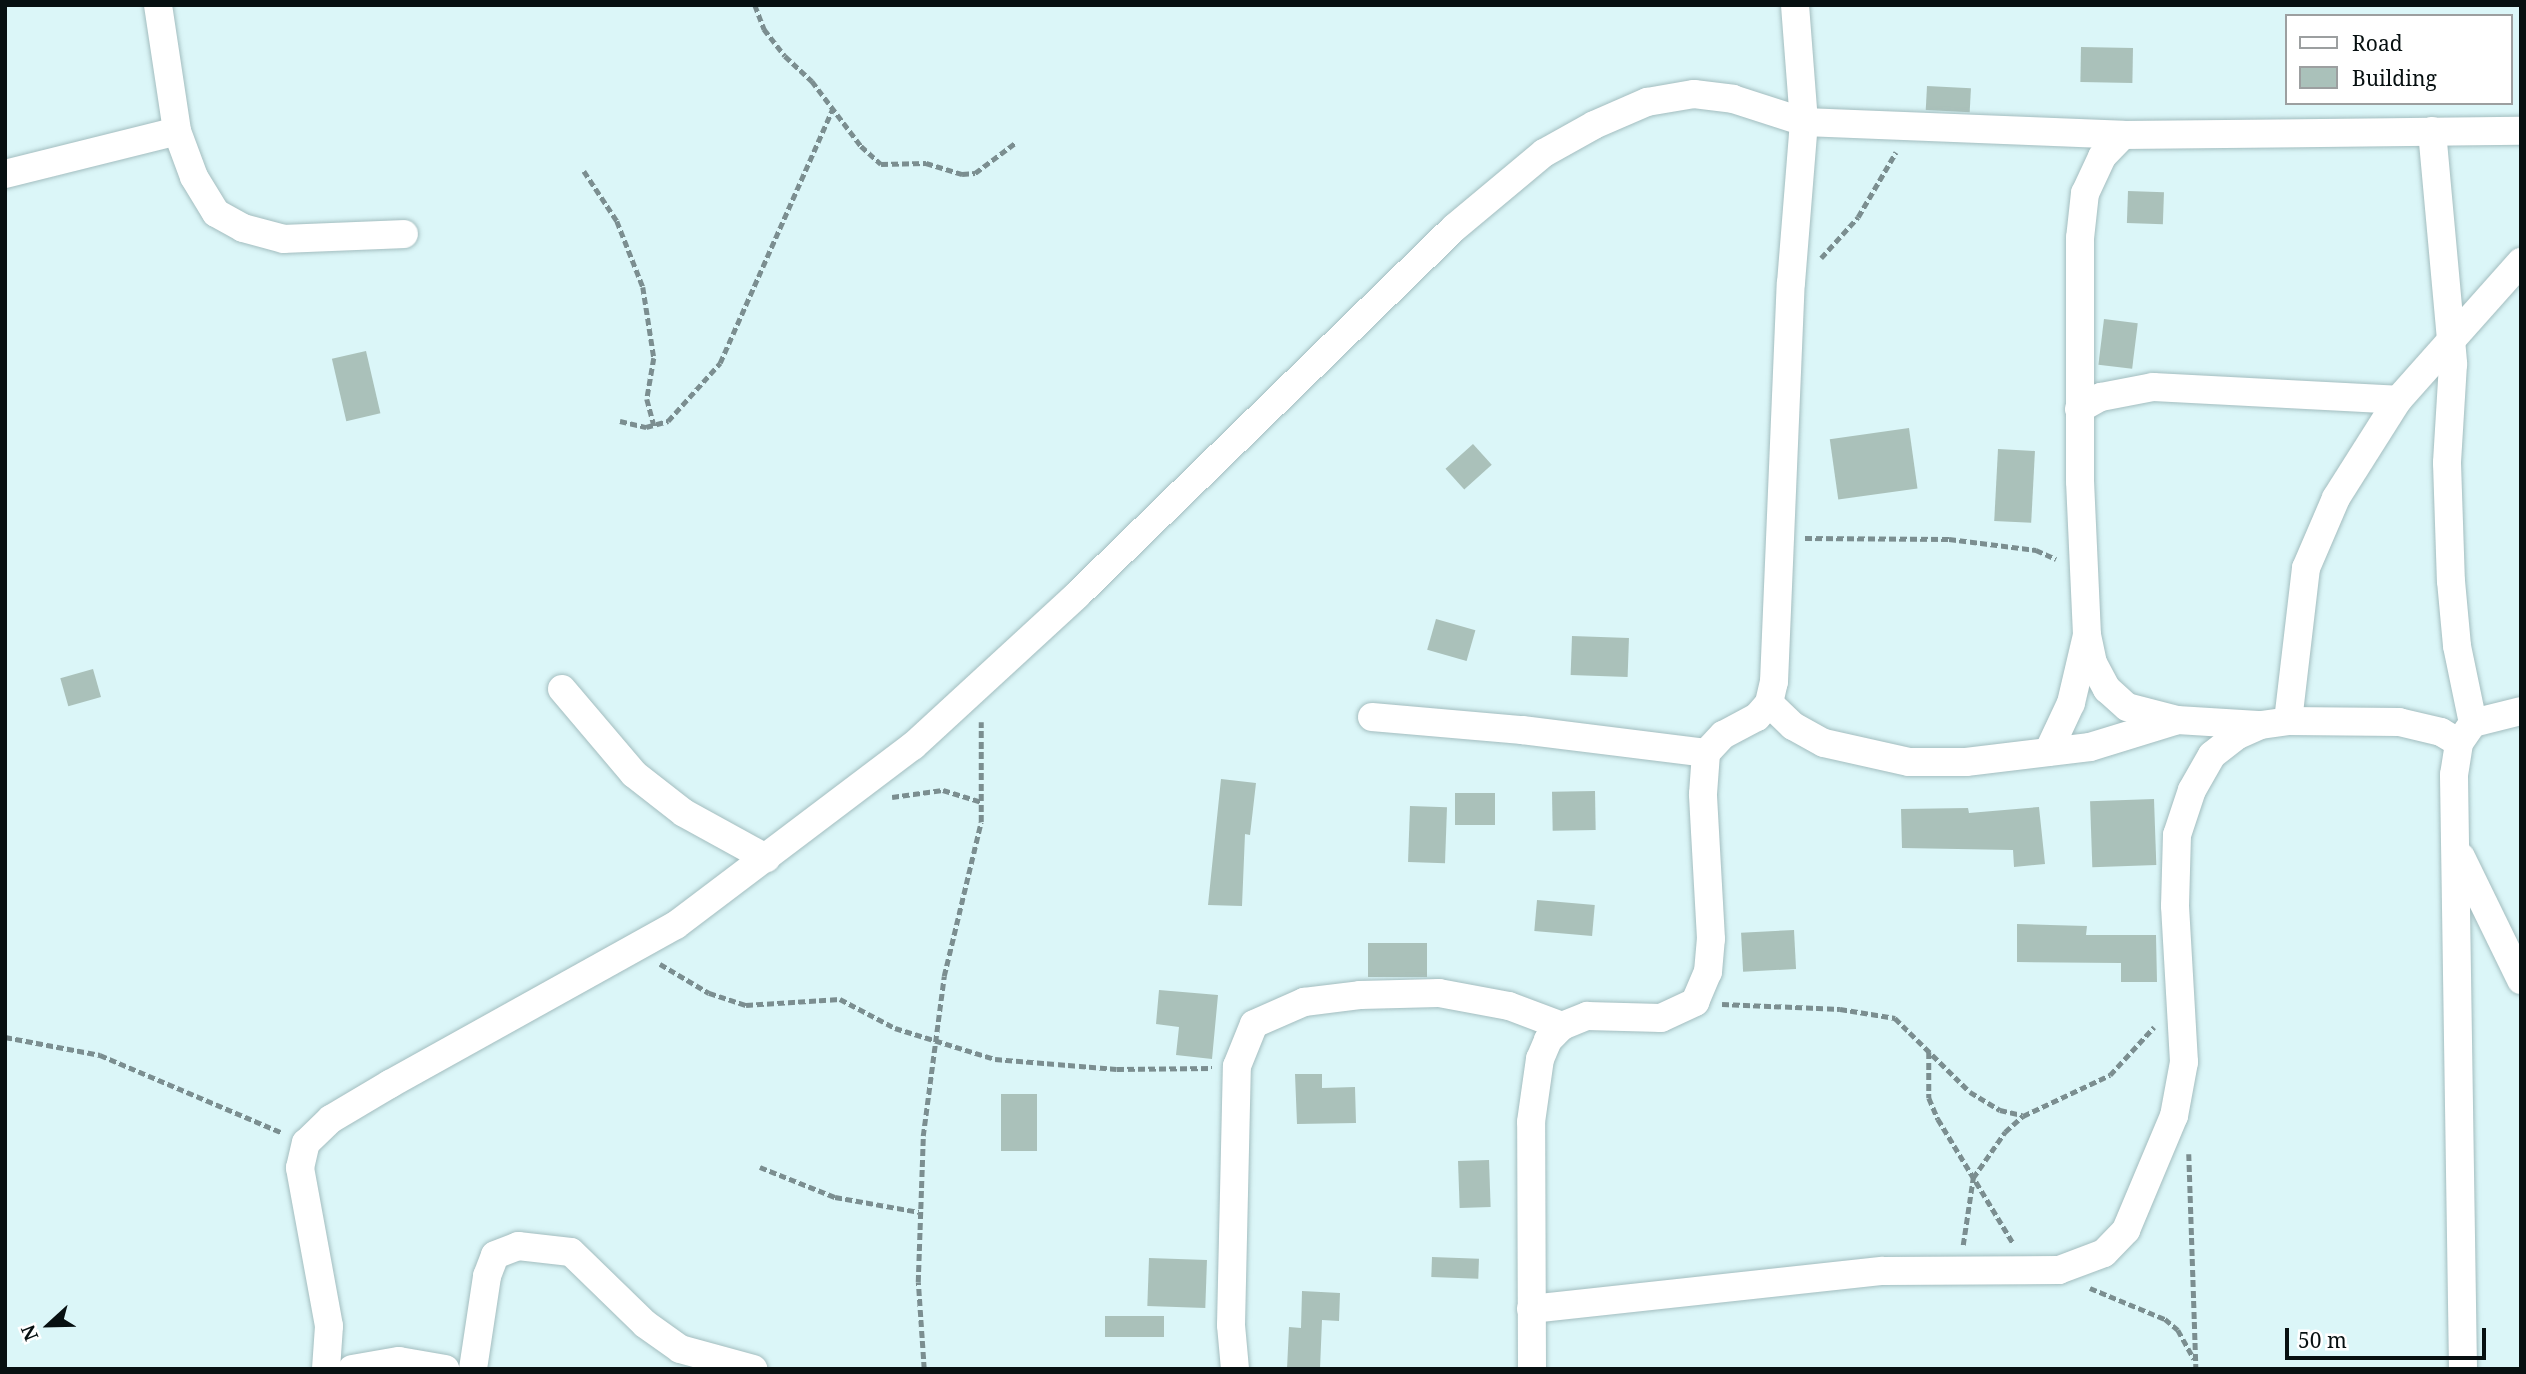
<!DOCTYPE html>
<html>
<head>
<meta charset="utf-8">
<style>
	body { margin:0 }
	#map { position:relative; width:2526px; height:1374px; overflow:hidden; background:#dbf6f8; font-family:"Noto Serif",serif }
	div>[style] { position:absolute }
	.building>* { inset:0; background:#aac1ba; transform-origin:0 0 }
	.path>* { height:4.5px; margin-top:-2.25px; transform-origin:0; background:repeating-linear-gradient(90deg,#7b8e90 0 7px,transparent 0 10.5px) }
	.roads { filter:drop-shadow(0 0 2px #a3bdbf) drop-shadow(0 0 2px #a3bdbf) }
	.minor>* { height:28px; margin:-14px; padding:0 14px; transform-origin:14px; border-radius:14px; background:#fff }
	span { translate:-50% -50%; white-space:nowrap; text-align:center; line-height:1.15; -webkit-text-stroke:5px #fff; paint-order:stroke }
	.frame { position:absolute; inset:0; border:7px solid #071011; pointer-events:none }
	.legend { position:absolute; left:2285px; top:14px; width:228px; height:91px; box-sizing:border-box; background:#fff; border:2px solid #9c9fa0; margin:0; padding:9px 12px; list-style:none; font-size:21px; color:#071011 }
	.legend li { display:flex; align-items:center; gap:14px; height:35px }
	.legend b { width:35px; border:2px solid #9c9fa0 }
	.north { position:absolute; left:14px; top:1290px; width:70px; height:70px; -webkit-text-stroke:5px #fff; paint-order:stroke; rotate:248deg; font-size:19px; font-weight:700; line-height:28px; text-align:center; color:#071011 }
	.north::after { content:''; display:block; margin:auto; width:24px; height:32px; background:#071011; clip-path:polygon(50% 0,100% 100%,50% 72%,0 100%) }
	.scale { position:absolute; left:2285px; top:1328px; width:201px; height:32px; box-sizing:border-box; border:4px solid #071011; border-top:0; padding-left:9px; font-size:21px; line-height:24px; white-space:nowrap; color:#071011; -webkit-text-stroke:5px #fff; paint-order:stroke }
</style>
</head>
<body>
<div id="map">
	<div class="building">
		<div style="left:2081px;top:47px;width:52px;height:35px;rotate:1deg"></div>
		<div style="left:1927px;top:86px;width:44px;height:24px;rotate:3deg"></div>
		<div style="left:2128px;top:191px;width:36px;height:32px;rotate:2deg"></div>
		<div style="left:2104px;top:319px;width:34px;height:46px;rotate:7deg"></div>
		<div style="left:366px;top:351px;width:64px;height:35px;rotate:77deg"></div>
		<div style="left:1909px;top:428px;width:61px;height:80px;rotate:82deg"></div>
		<div style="left:1473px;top:444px;width:28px;height:37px;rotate:48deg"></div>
		<div style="left:1998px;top:449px;width:37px;height:72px;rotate:3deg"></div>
		<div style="left:1436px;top:619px;width:41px;height:32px;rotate:16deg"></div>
		<div style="left:1572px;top:636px;width:57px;height:39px;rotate:2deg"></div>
		<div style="left:93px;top:669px;width:29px;height:34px;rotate:74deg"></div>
		<div style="clip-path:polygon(1221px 779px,1256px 783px,1250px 835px,1245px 834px,1242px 906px,1208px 905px)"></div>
		<div style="left:1595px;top:791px;width:39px;height:43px;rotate:89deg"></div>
		<div style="left:1455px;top:793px;width:40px;height:32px"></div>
		<div style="left:2154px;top:799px;width:66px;height:64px;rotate:88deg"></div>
		<div style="left:1410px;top:806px;width:37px;height:56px;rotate:2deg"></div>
		<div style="clip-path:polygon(2039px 807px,2045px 864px,2014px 867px,2013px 850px,1902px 848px,1901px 809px,1968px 808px,1969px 813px)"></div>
		<div style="left:1537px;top:900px;width:58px;height:31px;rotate:5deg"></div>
		<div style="clip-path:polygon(2017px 924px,2087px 926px,2086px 935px,2156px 935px,2157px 982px,2121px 982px,2121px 963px,2017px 962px)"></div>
		<div style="left:1794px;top:930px;width:39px;height:53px;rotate:87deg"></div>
		<div style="left:1368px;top:943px;width:59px;height:34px"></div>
		<div style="clip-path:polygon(1159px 990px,1218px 995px,1212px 1059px,1176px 1055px,1179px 1027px,1156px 1024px)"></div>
		<div style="clip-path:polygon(1295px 1074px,1322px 1074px,1322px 1088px,1355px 1087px,1356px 1123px,1297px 1124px)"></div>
		<div style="left:1001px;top:1094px;width:36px;height:57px"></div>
		<div style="left:1489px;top:1160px;width:47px;height:31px;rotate:88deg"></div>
		<div style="left:1432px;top:1257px;width:47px;height:20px;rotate:2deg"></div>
		<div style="left:1149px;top:1258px;width:58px;height:48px;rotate:2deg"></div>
		<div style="clip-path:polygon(1302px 1291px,1340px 1293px,1339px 1321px,1322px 1320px,1320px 1369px,1287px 1369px,1289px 1327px,1301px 1328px)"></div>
		<div style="left:1105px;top:1316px;width:59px;height:21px"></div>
	</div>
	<div class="path">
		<div style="left:755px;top:5px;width:26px;rotate:69deg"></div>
		<div style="left:764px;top:29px;width:34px;rotate:52deg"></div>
		<div style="left:785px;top:56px;width:37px;rotate:43deg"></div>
		<div style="left:812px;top:81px;width:81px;rotate:53deg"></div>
		<div style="left:861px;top:146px;width:27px;rotate:42deg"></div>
		<div style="left:881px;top:164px;width:45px;rotate:-1.3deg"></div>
		<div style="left:926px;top:163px;width:38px;rotate:17deg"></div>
		<div style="left:962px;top:174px;width:13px;rotate:-4deg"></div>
		<div style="left:975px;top:173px;width:50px;rotate:-36.9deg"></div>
		<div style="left:584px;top:171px;width:60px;rotate:56.6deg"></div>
		<div style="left:617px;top:221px;width:71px;rotate:68.5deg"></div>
		<div style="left:643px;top:287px;width:72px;rotate:81.2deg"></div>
		<div style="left:654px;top:358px;width:42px;rotate:99.7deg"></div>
		<div style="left:647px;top:399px;width:28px;rotate:75deg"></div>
		<div style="left:1821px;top:258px;width:55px;rotate:-47.9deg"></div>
		<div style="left:1858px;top:217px;width:75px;rotate:-59.7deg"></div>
		<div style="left:620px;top:421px;width:27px;rotate:13deg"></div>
		<div style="left:646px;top:427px;width:23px;rotate:-15deg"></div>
		<div style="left:668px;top:421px;width:78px;rotate:-48.1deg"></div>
		<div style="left:720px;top:363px;width:279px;rotate:-66.1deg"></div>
		<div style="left:1805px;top:538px;width:144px;rotate:0.4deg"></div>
		<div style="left:1949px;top:539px;width:88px;rotate:7.2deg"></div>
		<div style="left:2036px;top:550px;width:22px;rotate:24deg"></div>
		<div style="left:892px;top:797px;width:51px;rotate:-7.8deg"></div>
		<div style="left:943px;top:790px;width:41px;rotate:17.1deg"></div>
		<div style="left:660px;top:964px;width:57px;rotate:30.6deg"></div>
		<div style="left:709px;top:993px;width:39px;rotate:18deg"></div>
		<div style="left:746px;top:1005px;width:94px;rotate:-3.7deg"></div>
		<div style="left:840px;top:999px;width:62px;rotate:27.8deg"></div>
		<div style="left:895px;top:1028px;width:105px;rotate:17.2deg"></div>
		<div style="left:995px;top:1059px;width:122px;rotate:4.7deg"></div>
		<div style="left:1117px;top:1069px;width:95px;rotate:-0.6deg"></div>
		<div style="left:1722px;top:1004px;width:118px;rotate:2.4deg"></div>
		<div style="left:1840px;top:1009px;width:56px;rotate:9.3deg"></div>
		<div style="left:1895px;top:1018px;width:105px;rotate:44.6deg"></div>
		<div style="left:1970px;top:1092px;width:35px;rotate:31deg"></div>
		<div style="left:2000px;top:1110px;width:23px;rotate:13deg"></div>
		<div style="left:5px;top:1037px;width:97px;rotate:10.7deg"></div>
		<div style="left:100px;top:1055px;width:199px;rotate:23.1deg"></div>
		<div style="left:1929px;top:1052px;width:46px;rotate:90deg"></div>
		<div style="left:1929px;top:1098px;width:23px;rotate:67deg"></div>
		<div style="left:1938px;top:1119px;width:145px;rotate:58.8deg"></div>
		<div style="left:2189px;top:1154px;width:215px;rotate:88.1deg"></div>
		<div style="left:760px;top:1167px;width:81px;rotate:21.8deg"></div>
		<div style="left:835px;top:1197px;width:85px;rotate:10.1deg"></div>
		<div style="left:1963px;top:1245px;width:68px;rotate:-81.5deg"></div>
		<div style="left:1973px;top:1178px;width:56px;rotate:-55.2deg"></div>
		<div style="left:2005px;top:1132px;width:24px;rotate:-42deg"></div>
		<div style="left:2023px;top:1116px;width:96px;rotate:-25.2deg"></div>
		<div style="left:2110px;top:1075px;width:65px;rotate:-47.5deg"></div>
		<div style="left:2090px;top:1288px;width:81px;rotate:22.5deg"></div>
		<div style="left:2165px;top:1319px;width:17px;rotate:40deg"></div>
		<div style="left:2178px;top:1330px;width:33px;rotate:61deg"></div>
		<div style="left:924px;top:1369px;width:87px;rotate:-93.9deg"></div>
		<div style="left:918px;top:1282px;width:146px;rotate:-88deg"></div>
		<div style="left:923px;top:1136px;width:161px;rotate:-82.5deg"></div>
		<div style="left:944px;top:976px;width:158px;rotate:-76.5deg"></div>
		<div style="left:981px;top:822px;width:100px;rotate:-90deg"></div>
	</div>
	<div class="roads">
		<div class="minor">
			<div style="left:158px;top:5px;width:127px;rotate:81.4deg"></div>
			<div style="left:177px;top:131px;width:49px;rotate:69.7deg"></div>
			<div style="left:194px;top:177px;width:42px;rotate:58.6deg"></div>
			<div style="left:216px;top:213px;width:31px;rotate:29deg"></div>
			<div style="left:243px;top:228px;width:42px;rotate:15deg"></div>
			<div style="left:284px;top:239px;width:120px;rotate:-2.4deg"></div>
			<div style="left:2432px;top:131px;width:234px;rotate:84.8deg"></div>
			<div style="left:2453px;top:364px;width:99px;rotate:93.5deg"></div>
			<div style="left:2447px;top:463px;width:118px;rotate:88.1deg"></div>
			<div style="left:2451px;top:581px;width:65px;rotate:84.7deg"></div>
			<div style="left:2457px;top:646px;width:79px;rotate:78.3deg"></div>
			<div style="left:2123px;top:135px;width:30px;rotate:134deg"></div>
			<div style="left:2102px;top:157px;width:40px;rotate:115deg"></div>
			<div style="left:2085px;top:193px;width:45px;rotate:96.3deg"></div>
			<div style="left:2080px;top:238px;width:243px;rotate:90deg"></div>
			<div style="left:2080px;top:481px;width:154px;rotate:87.4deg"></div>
			<div style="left:2087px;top:635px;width:29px;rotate:78deg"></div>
			<div style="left:2093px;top:663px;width:30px;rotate:62deg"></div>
			<div style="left:2107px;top:689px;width:27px;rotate:42deg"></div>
			<div style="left:2127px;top:707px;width:52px;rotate:14.6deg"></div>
			<div style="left:2177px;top:720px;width:81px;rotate:3.5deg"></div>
			<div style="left:5px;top:174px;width:177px;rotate:-14deg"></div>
			<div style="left:2079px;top:409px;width:25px;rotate:-29deg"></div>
			<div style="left:2101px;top:397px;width:53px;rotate:-10.9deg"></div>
			<div style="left:2153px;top:387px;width:245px;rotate:3deg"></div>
			<div style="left:562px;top:689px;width:111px;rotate:49.7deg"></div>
			<div style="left:634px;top:774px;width:63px;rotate:38deg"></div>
			<div style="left:684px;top:813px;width:94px;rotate:28.8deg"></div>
			<div style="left:1769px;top:703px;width:33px;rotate:44deg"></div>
			<div style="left:1793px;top:726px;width:35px;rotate:29deg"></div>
			<div style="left:1824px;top:743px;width:87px;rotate:12.6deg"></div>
			<div style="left:1909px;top:762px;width:57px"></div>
			<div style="left:1966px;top:762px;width:125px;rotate:-6.9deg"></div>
			<div style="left:2090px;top:747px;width:89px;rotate:-17deg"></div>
			<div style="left:1372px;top:717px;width:151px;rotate:5deg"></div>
			<div style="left:1522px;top:730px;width:185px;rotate:7.1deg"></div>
			<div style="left:2288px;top:721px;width:154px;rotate:-83.3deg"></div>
			<div style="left:2306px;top:568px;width:76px;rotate:-66.8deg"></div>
			<div style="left:2336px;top:498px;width:116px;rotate:-57.7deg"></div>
			<div style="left:2398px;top:400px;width:185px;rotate:-48.3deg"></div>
			<div style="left:2048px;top:752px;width:54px;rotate:-64.9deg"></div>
			<div style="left:2071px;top:703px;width:66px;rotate:-76.8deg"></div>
			<div style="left:2461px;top:857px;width:137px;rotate:64deg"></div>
			<div style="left:1531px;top:1309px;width:354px;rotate:-6.2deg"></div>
			<div style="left:1883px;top:1271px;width:176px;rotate:-0.3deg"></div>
			<div style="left:2059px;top:1270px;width:48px;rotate:-20.7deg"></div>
			<div style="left:2104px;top:1253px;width:32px;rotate:-46deg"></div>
			<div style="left:2126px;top:1230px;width:124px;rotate:-67.2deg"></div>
			<div style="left:2174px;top:1116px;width:55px;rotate:-79.5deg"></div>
			<div style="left:2184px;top:1062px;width:156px;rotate:-93.3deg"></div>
			<div style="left:2175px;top:906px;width:71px;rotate:-88.4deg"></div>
			<div style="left:2177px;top:835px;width:47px;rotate:-71.6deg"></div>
			<div style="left:2192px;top:790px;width:40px;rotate:-60.3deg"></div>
			<div style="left:2212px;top:755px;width:31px;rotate:-38deg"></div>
			<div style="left:2236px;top:736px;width:27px;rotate:-24deg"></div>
			<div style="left:2261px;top:725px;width:27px;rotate:-8deg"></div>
			<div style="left:2288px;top:721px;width:111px;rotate:0.5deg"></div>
			<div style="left:2399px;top:722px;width:43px;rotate:13.4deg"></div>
			<div style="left:2441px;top:732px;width:21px;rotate:31deg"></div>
			<div style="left:326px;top:1369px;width:43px;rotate:-86deg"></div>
			<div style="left:329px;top:1326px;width:161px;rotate:-100.4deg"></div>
			<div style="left:300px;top:1168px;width:26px;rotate:-77deg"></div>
			<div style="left:306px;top:1143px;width:35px;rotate:-44deg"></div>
			<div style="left:331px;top:1119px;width:69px;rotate:-30.7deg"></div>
			<div style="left:390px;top:1084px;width:327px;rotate:-29.1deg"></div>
			<div style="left:676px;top:925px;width:297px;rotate:-37.1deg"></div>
			<div style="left:913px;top:746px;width:222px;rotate:-42.6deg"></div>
			<div style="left:1076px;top:596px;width:528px;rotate:-44.23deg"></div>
			<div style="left:1454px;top:228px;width:117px;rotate:-39.8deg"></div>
			<div style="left:1544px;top:153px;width:57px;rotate:-29.2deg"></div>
			<div style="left:1594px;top:125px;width:58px;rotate:-23.5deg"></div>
			<div style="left:1647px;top:102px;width:48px;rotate:-9.7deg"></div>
			<div style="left:1694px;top:94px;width:39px;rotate:7deg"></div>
			<div style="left:1733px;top:99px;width:75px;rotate:17.9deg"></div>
			<div style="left:1804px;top:122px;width:319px;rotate:2.3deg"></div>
			<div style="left:2123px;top:135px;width:398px;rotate:-0.6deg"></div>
			<div style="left:352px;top:1369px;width:48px;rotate:-9.7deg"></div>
			<div style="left:399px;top:1361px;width:47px;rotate:9.9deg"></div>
			<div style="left:473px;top:1369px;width:94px;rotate:-81.4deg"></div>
			<div style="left:487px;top:1276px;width:22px;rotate:-69deg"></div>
			<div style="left:495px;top:1255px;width:25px;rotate:-21deg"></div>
			<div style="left:518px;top:1246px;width:53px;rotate:6.5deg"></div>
			<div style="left:571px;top:1252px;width:103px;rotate:44.2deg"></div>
			<div style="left:645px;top:1324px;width:43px;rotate:35.5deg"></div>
			<div style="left:680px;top:1349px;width:76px;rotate:15.3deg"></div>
			<div style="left:1235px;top:1369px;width:44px;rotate:-95.2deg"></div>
			<div style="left:1231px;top:1325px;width:259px;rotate:-88.7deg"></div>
			<div style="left:1237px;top:1066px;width:45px;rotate:-68deg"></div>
			<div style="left:1254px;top:1024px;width:55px;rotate:-23.7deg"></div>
			<div style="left:1304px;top:1002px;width:56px;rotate:-7.1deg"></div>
			<div style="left:1360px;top:995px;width:79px;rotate:-1.5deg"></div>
			<div style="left:1439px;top:993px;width:71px;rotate:10.5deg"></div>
			<div style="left:1509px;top:1006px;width:57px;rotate:20.7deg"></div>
			<div style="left:1532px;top:1369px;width:247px;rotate:-90.2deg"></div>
			<div style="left:1531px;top:1122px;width:64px;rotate:-81.9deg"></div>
			<div style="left:1540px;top:1059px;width:21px;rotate:-67deg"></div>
			<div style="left:1548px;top:1040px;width:20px;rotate:-45deg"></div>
			<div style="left:1562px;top:1026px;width:27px;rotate:-22deg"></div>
			<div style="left:1587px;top:1016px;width:74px;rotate:1.5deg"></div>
			<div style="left:1661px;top:1018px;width:38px;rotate:-25deg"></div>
			<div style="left:1695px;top:1002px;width:33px;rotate:-67deg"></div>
			<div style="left:1708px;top:972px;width:33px;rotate:-85deg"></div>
			<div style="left:1711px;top:939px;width:145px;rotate:-93.2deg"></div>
			<div style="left:1703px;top:794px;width:41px;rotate:-85.8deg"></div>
			<div style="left:1706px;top:753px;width:25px;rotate:-47deg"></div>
			<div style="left:1723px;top:735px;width:38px;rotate:-28deg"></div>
			<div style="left:1757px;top:717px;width:18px;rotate:-49deg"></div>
			<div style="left:1769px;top:703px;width:22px;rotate:-77deg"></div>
			<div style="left:1774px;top:682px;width:399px;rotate:-87.6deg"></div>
			<div style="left:1791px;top:283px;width:162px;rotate:-85.4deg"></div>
			<div style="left:1804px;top:122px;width:117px;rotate:-94.4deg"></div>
			<div style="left:2463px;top:1369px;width:594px;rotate:-90.87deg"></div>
			<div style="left:2454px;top:775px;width:32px;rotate:-81deg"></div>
			<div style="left:2459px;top:743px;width:24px;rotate:-55deg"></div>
			<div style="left:2473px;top:723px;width:49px;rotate:-14deg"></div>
		</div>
	</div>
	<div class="frame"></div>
	<ul class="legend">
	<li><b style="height:9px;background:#fff"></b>Road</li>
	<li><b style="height:19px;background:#aac1ba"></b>Building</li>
	</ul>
	<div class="north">N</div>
	<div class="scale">50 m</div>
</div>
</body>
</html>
